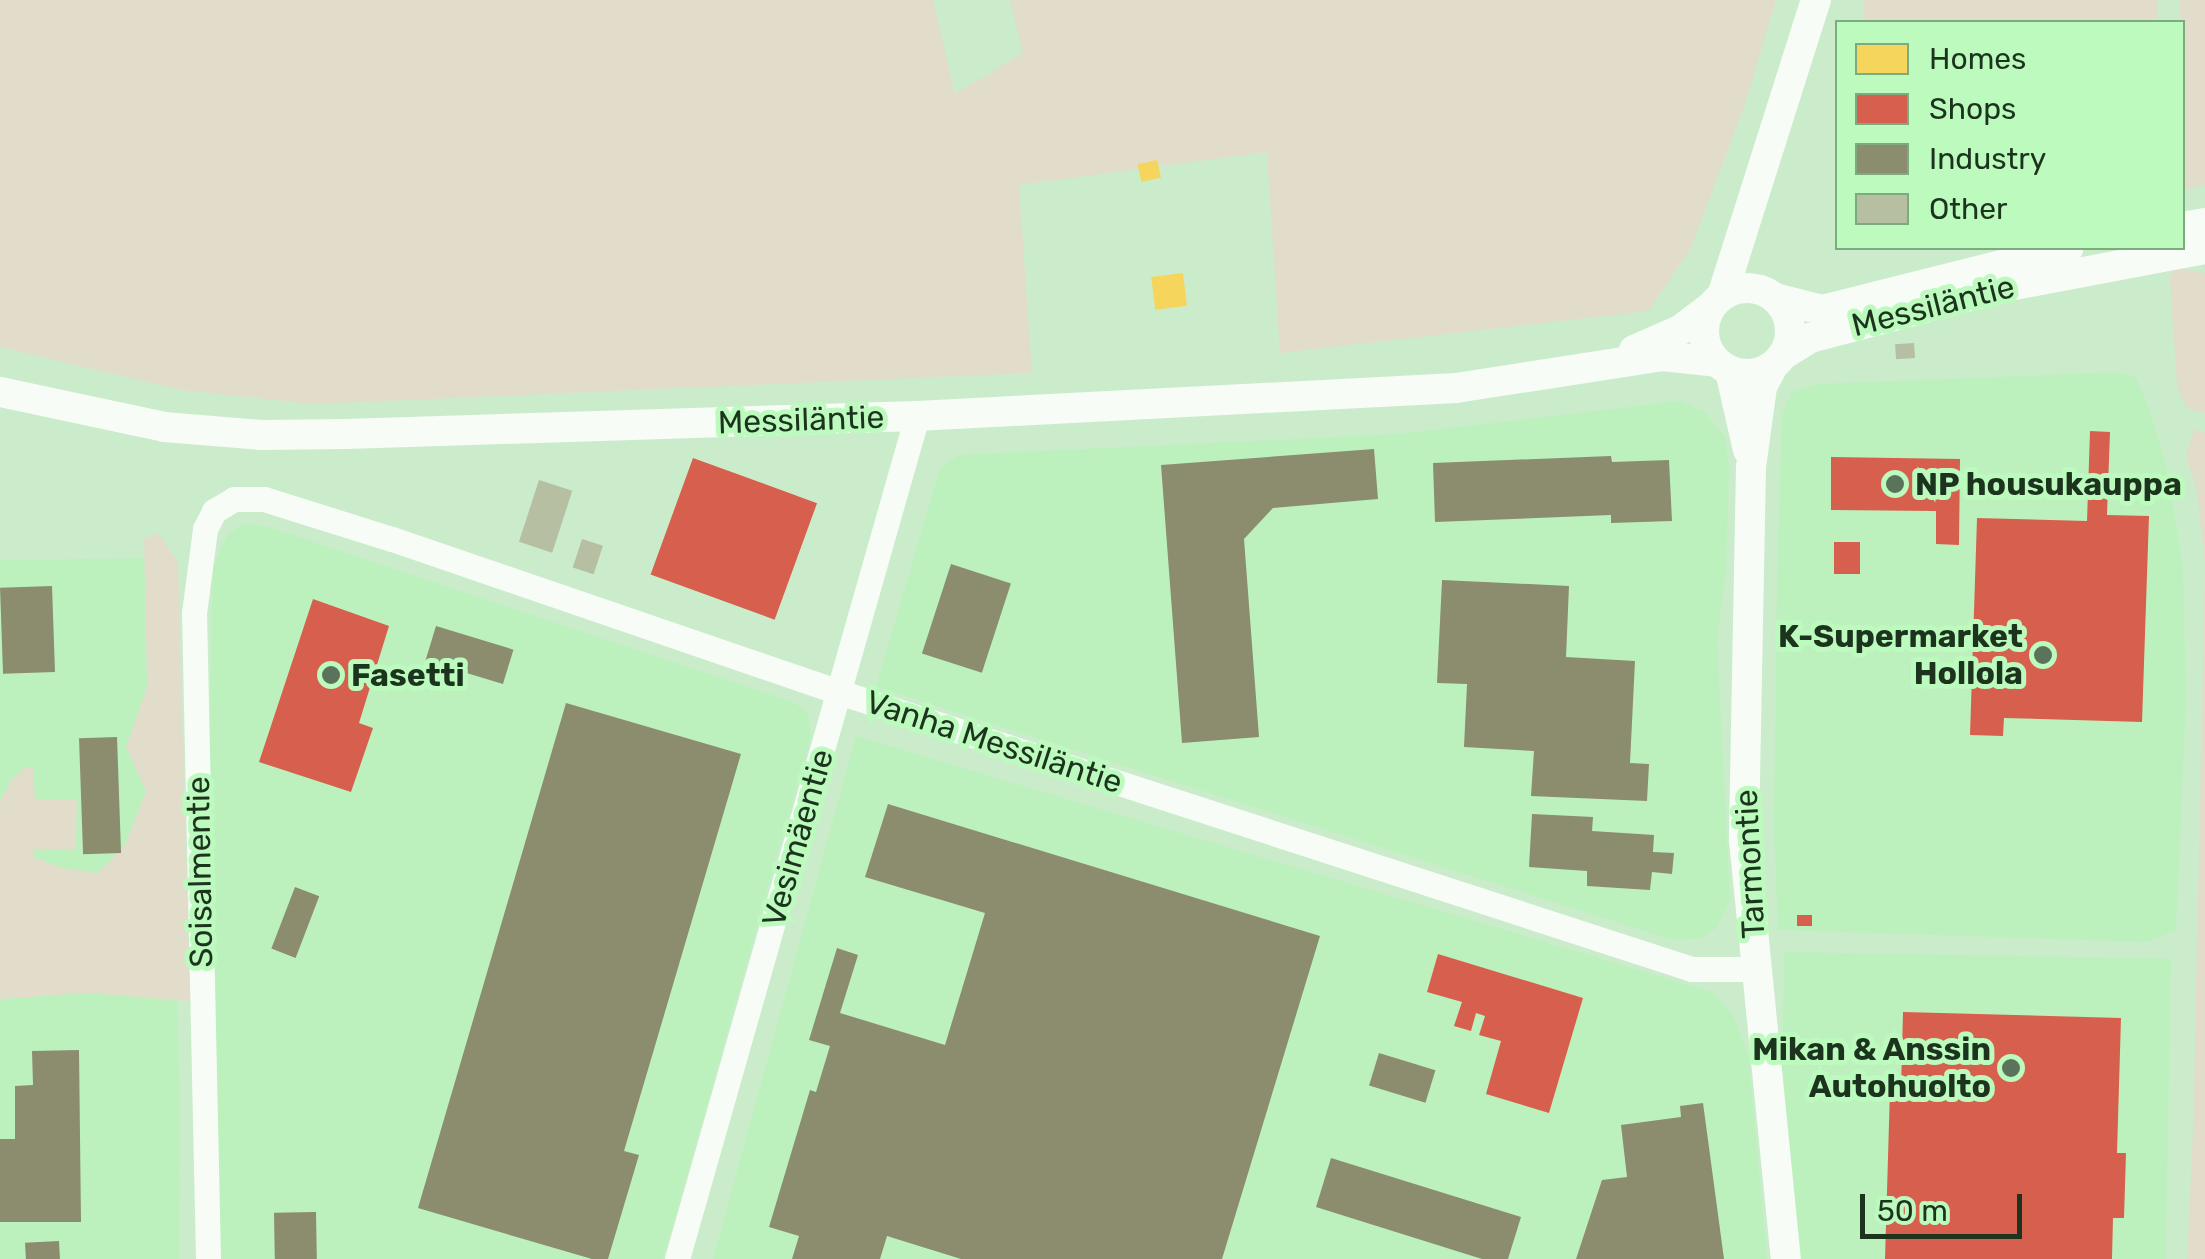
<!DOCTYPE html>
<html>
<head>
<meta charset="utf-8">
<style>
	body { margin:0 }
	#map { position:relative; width:2205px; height:1259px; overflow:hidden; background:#caeccb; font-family:Rubik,sans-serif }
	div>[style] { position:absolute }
	.built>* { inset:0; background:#bcf1be; transform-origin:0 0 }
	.green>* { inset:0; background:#e2dccb; transform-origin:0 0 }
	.homes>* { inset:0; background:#f6d55c; transform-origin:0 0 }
	.shops>* { inset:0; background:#d6604d; transform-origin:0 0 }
	.industry>* { inset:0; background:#8c8c6e; transform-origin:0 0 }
	.building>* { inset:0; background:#b7bfa2; transform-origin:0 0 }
	.minor>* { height:25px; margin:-12.5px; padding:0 12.5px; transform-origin:12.5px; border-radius:12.5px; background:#f7fcf7 }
	.tertiary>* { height:30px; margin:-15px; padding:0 15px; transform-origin:15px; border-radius:15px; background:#f7fcf7 }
	.tertiary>.ring { margin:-15px; padding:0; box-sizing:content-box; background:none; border:30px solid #f7fcf7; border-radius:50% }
	.dots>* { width:28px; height:28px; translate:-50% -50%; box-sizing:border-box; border:5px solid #bcfabe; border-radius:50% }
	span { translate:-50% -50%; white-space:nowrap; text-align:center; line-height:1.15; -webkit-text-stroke:10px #bcfabe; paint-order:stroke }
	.street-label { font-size:32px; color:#1c341d }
	.poi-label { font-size:32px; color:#1c341d; font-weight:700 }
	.left { translate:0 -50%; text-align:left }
	.right { translate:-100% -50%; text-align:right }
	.legend { position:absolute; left:1835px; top:20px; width:350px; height:230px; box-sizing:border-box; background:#bcfabe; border:2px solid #7cab7e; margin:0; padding:12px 18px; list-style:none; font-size:30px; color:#1c341d }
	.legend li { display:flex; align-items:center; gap:20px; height:50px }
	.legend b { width:50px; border:2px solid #7cab7e }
	.scale { position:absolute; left:1860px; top:1194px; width:162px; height:45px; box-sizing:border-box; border:5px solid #1c341d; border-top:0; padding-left:12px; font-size:30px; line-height:35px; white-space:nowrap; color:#1c341d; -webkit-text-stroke:8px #bcfabe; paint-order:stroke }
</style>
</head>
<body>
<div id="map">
	<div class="built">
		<div style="clip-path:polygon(2120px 372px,2136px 378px,2148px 406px,2166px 464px,2183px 566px,2186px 700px,2176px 930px,2146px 942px,1778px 930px,1774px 833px,1777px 573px,1782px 415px,1791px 393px,1817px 384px)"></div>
		<div style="clip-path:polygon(1680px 401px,1704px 412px,1725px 436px,1729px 468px,1726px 569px,1717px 641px,1730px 899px,1717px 928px,1701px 938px,1673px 940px,876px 687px,940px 468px,958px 455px,1399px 434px)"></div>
		<div style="clip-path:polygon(243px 524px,266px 526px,793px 702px,808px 712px,811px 737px,663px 1259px,219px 1259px,209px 725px,213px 567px,227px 535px)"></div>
		<div style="clip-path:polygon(163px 558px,180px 1104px,179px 1259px,0 1259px,0 560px)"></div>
		<div style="clip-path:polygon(856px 736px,1712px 992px,1733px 1014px,1749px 1059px,1767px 1259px,713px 1259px)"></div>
		<div style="left:1784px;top:952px;width:387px;height:309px;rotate:1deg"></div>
	</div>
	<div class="green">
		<div style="clip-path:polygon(0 0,933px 0,955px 94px,1023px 53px,1010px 0,1776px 0,1744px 107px,1690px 250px,1648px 311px,1280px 353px,1267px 152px,1019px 185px,1032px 373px,311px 404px,181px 390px,0 347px)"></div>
		<div style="left:1864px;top:0;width:294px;height:22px"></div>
		<div style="clip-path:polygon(2180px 0,2205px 0,2205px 185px,2183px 190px)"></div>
		<div style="clip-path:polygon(2175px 267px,2205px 273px,2205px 414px,2186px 407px,2177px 386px,2170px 278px)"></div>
		<div style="clip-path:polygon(2194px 429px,2205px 433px,2205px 565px,2197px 491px,2186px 455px)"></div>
		<div style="clip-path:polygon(158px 533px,178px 562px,190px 1001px,86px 993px,0 999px,0 801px,12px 779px,25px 768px,33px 768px,35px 799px,77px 800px,76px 849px,34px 849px,33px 857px,62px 868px,98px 873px,125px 845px,146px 791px,126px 747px,147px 687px,144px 539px)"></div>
		<div style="clip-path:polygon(2205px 572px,2205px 1259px,2187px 1259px,2193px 1130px)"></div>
	</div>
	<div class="homes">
		<div style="left:1157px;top:160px;width:18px;height:20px;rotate:77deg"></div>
		<div style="left:1183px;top:273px;width:33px;height:32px;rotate:83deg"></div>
	</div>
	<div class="shops">
		<div style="clip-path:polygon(2090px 431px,2110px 432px,2107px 515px,2149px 516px,2142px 722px,2004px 718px,2003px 736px,1970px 735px,1977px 518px,2087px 521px)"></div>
		<div style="clip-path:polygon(1831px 457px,1960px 459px,1959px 545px,1936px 544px,1936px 511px,1831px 510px)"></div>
		<div style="left:693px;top:458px;width:132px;height:124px;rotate:20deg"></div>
		<div style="left:1834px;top:542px;width:26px;height:32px"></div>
		<div style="clip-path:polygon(313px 599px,389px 626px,359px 723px,373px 728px,351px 792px,259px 762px)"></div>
		<div style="left:1797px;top:915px;width:15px;height:11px"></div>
		<div style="clip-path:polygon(1438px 954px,1583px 998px,1549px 1113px,1486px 1094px,1501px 1041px,1479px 1035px,1485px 1016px,1476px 1013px,1471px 1031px,1454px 1026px,1462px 1002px,1427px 992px)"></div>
		<div style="clip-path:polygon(1903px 1012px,2121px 1018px,2117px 1153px,2126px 1153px,2124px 1218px,2113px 1218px,2112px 1259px,1885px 1259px,1890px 1089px,1901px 1089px)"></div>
	</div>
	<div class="industry">
		<div style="clip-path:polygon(1374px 449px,1378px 499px,1273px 508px,1244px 539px,1259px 737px,1182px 743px,1161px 465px)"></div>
		<div style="clip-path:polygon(1611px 456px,1612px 462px,1669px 460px,1672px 521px,1611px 523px,1611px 515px,1435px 522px,1433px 463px)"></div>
		<div style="left:951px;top:564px;width:63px;height:94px;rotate:18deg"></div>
		<div style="clip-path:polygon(1442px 580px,1569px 586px,1566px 657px,1635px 661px,1630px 763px,1649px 764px,1647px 801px,1531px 796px,1534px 751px,1464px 747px,1467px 684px,1437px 683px)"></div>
		<div style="left:52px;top:586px;width:86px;height:52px;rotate:88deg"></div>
		<div style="left:436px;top:626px;width:81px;height:36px;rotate:17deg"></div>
		<div style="clip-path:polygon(566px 703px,741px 754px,624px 1151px,639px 1155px,608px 1259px,592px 1259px,418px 1208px)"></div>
		<div style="left:117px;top:737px;width:116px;height:38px;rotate:88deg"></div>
		<div style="clip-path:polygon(888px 804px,1320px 936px,1222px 1259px,961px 1259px,887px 1236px,880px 1259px,792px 1259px,799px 1236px,769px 1227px,810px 1090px,816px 1092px,830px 1046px,809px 1040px,837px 948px,858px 955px,840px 1013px,945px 1045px,985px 913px,865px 877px)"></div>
		<div style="clip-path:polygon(1532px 814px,1593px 817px,1592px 831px,1654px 835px,1653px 852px,1674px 853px,1672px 874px,1652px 872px,1650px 890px,1587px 886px,1587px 871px,1529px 867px)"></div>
		<div style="left:295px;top:887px;width:26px;height:66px;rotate:21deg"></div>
		<div style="clip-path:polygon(79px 1050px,81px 1222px,0 1222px,0 1139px,15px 1139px,15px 1086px,33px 1085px,32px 1051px)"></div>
		<div style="left:1379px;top:1053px;width:59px;height:34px;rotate:17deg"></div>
		<div style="clip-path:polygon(1703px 1103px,1724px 1259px,1576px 1259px,1602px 1180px,1627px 1177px,1621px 1125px,1681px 1117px,1680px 1106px)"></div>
		<div style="clip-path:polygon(1331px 1158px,1521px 1217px,1508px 1259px,1482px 1259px,1316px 1207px)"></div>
		<div style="left:316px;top:1212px;width:47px;height:42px;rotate:89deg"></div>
		<div style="left:59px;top:1241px;width:18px;height:34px;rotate:87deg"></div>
	</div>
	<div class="building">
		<div style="left:1914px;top:343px;width:15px;height:19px;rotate:86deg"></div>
		<div style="left:539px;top:480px;width:35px;height:65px;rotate:18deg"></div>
		<div style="left:582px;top:539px;width:22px;height:30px;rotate:18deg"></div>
	</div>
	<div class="minor">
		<div style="left:208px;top:1259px;width:646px;rotate:-91.24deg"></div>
		<div style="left:194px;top:613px;width:85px;rotate:-82.5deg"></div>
		<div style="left:205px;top:529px;width:20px;rotate:-63deg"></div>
		<div style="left:214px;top:511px;width:23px;rotate:-31deg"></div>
		<div style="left:234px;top:499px;width:30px"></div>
		<div style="left:264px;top:499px;width:134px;rotate:17.4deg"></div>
		<div style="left:392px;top:539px;width:472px;rotate:18.9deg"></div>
		<div style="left:839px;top:692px;width:897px;rotate:17.99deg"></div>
		<div style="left:1692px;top:969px;width:65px"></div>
		<div style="left:677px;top:1259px;width:876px;rotate:-74.11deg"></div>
	</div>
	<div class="tertiary">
		<div style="left:2182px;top:227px;width:23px;rotate:-10deg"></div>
		<div class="ring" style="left:1704px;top:288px;width:56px;height:56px"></div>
		<div style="left:1722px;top:296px;width:311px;rotate:-72.4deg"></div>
		<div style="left:1775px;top:298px;width:49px;rotate:14.3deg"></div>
		<div style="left:1822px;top:310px;width:254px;rotate:-14.1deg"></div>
		<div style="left:1634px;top:350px;width:50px;rotate:-23.5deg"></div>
		<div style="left:1680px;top:330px;width:39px;rotate:-37deg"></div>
		<div style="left:1783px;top:355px;width:32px;rotate:-32deg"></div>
		<div style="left:1810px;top:338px;width:206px;rotate:-14.6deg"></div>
		<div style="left:2009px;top:286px;width:199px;rotate:-10.7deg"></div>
		<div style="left:1773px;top:366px;width:24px;rotate:118deg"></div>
		<div style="left:1762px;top:387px;width:81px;rotate:97.8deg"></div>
		<div style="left:1751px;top:467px;width:373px;rotate:91.1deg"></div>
		<div style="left:1744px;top:840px;width:421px;rotate:84.3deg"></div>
		<div style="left:1730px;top:371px;width:81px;rotate:77.2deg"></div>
		<div style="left:0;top:392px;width:168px;rotate:12deg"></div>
		<div style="left:164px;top:427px;width:98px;rotate:4.7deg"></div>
		<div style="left:262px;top:435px;width:84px;rotate:-0.7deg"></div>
		<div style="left:346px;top:434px;width:571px;rotate:-1.81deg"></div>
		<div style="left:917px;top:416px;width:540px;rotate:-2.97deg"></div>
		<div style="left:1456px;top:388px;width:208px;rotate:-8.8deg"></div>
		<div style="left:1662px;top:356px;width:55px;rotate:6.2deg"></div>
	</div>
	<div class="dots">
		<div style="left:1895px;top:484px;background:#59745a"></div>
		<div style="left:2043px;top:655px;background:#59745a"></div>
		<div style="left:331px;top:675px;background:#59745a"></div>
		<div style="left:2011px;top:1068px;background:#59745a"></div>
	</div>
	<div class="street-label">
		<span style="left:1933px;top:306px;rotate:-14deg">Messiläntie</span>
		<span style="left:801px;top:420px;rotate:-2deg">Messiläntie</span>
		<span style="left:994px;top:742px;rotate:18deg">Vanha Messiläntie</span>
		<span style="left:798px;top:838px;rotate:-74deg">Vesimäentie</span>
		<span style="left:1750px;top:864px;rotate:-93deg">Tarmontie</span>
		<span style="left:200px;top:872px;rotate:-91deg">Soisalmentie</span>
	</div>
	<div class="poi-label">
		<span class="left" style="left:1915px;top:484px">NP housukauppa</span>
		<span class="right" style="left:2023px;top:655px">K-Supermarket<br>Hollola</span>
		<span class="left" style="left:351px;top:675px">Fasetti</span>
		<span class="right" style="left:1991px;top:1068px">Mikan &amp; Anssin<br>Autohuolto</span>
	</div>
	<ul class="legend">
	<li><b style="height:28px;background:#f6d55c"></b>Homes</li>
	<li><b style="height:28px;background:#d6604d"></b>Shops</li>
	<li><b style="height:28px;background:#8c8c6e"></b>Industry</li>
	<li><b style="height:28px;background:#b7bfa2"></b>Other</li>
	</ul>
	<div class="scale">50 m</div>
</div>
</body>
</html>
